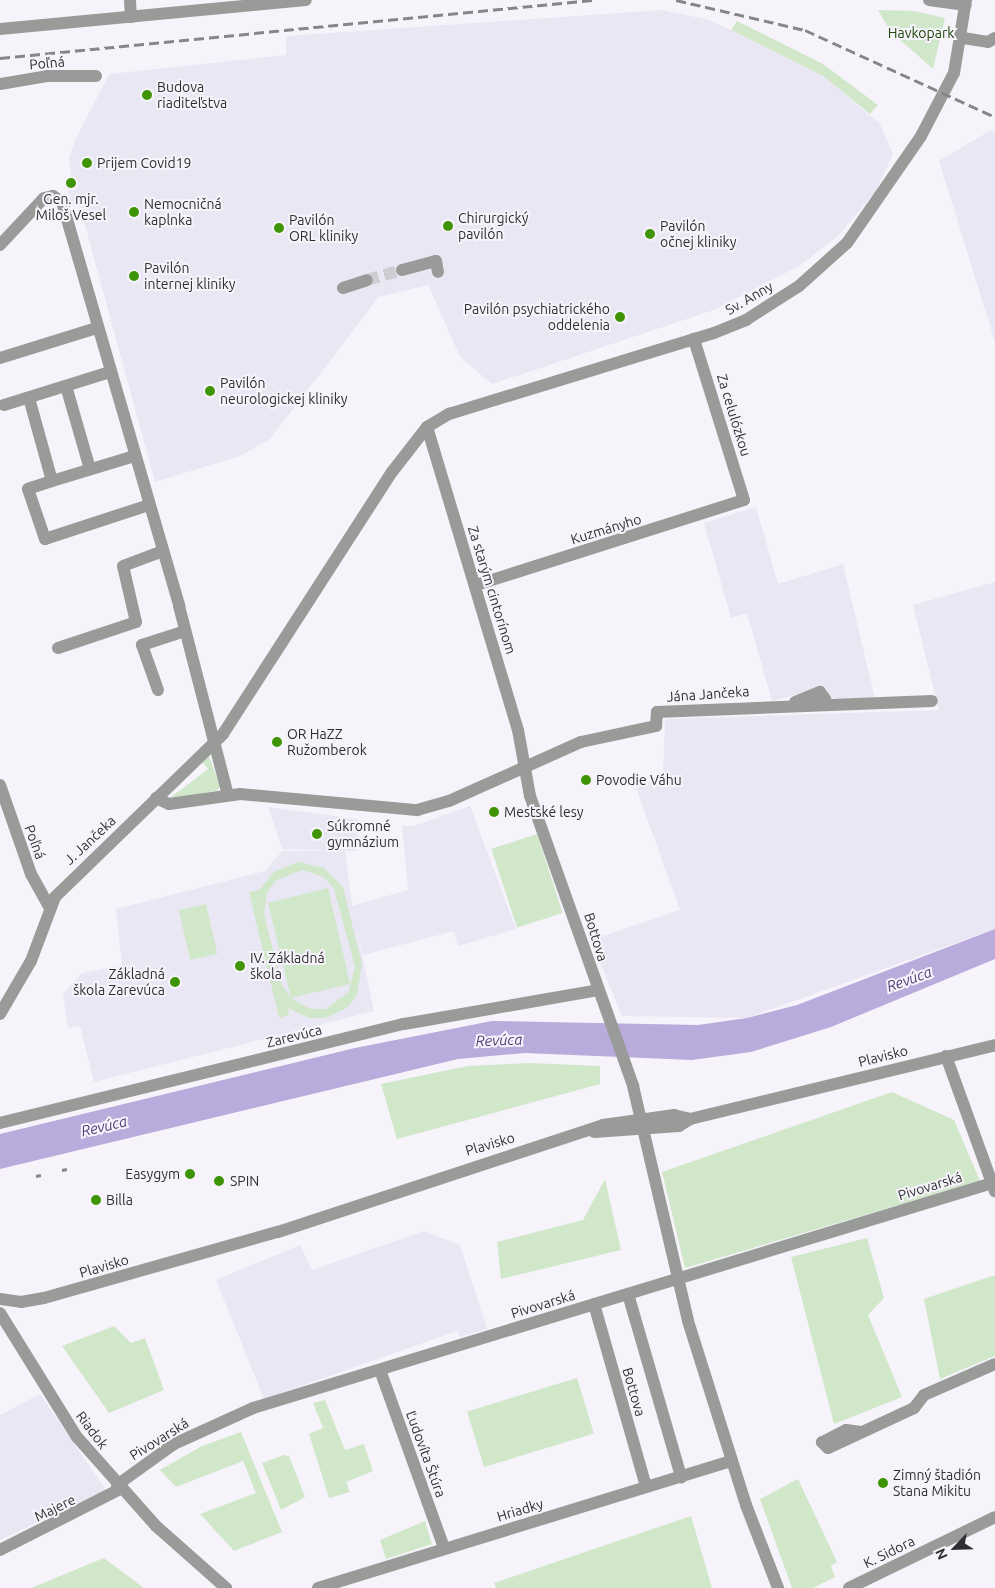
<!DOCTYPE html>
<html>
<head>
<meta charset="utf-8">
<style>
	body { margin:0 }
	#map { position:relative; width:995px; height:1588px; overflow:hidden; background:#f6f4fa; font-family:Ubuntu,sans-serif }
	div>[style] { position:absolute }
	.built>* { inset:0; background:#eae7f4 }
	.green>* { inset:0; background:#d1e7ca; transform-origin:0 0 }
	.water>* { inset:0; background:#b9abdc }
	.minor-tunnel>* { height:12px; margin-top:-6px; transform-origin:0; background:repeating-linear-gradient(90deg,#cecdd2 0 12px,transparent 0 18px) }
	.minor>* { height:12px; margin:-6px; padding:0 6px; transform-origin:6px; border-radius:6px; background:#999b99 }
	.rail>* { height:3px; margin-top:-1.5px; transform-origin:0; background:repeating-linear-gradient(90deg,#868689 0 10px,transparent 0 15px) }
	.dots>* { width:14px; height:14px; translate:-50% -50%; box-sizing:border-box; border:2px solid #f6f4fa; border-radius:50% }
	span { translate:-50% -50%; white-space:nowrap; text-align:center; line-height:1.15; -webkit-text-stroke:4px #f6f4fa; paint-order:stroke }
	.park-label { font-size:14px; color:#1f490b }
	.street-label { font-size:14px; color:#2f2f31 }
	.poi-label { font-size:14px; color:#2f2f31 }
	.left { translate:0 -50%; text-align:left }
	.right { translate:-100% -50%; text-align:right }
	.water-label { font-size:15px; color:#523c7a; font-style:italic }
	.north { position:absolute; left:930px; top:1523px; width:50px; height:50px; -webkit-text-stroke:4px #f6f4fa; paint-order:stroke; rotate:246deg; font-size:14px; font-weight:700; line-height:20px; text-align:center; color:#2f2f31 }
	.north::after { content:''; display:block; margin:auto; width:18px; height:22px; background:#2f2f31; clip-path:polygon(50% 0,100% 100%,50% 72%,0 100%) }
</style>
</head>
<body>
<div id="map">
	<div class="built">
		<div style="clip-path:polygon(662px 10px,710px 20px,823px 76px,880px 124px,893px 154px,876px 191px,838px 236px,799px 266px,714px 310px,492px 384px,460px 357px,428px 285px,379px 297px,270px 439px,240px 456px,155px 482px,80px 207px,71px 204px,68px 189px,73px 190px,69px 158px,75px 140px,109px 74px,286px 55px,286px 36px)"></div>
		<div style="clip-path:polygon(991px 130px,995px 132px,995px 342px,939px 161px)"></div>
		<div style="clip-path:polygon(756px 507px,778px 584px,843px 564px,875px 699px,846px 702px,828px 695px,826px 687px,772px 701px,747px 613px,731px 618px,704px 523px)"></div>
		<div style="clip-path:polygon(995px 582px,995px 929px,747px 1018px,622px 1016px,591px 940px,680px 910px,636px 788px,663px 775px,665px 719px,939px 710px,913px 605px)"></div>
		<div style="clip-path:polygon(470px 806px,516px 929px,458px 946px,454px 931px,363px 955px,357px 931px,374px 1011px,94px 1082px,80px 1026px,68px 1028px,63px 994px,82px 973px,122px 965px,116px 909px,265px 871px,282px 851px,342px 851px,282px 849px,268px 807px,358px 819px,357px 851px,345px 851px,352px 906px,408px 890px,402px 826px,414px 826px)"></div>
		<div style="clip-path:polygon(424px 1231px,460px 1245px,487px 1329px,460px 1337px,457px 1331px,264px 1399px,216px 1280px,300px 1245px,312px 1270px)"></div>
		<div style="clip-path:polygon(40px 1394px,106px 1490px,0 1540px,0 1415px)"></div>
	</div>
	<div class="green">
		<div style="clip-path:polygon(878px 10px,915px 11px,945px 18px,933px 69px,890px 31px)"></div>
		<div style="clip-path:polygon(737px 21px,823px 64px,878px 105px,870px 114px,823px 76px,731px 30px)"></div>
		<div style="clip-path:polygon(209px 756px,220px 786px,218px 790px,174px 800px,170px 798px,208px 769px,202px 762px)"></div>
		<div style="left:537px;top:834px;width:83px;height:48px;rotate:72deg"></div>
		<div style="clip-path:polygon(evenodd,298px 862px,324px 868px,343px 887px,362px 964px,357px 995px,347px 1008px,325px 1018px,309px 1018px,288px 1008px,289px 1015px,279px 1018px,249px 892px,259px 890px,275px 871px,298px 862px,302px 870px,324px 877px,334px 889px,355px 967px,348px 993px,326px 1009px,310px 1009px,291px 998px,350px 984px,328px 888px,268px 903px,291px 998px,282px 985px,264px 914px,267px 893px,275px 881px,302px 870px)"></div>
		<div style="left:206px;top:904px;width:51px;height:28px;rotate:77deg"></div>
		<div style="clip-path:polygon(530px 1063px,600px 1066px,600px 1084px,397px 1139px,381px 1084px,468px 1066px)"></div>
		<div style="clip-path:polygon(892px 1092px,954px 1120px,980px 1181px,685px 1268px,662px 1172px)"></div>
		<div style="clip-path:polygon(605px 1179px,621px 1250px,501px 1279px,497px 1242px,583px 1220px)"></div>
		<div style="clip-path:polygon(867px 1238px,884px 1298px,868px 1315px,902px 1397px,834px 1424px,791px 1257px)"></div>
		<div style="clip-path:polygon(995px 1275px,995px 1356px,940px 1379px,924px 1299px)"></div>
		<div style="clip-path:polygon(114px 1326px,131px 1343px,145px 1338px,164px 1390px,109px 1413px,62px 1346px)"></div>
		<div style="left:577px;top:1378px;width:58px;height:115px;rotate:73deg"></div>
		<div style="clip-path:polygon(325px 1400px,345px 1450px,364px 1444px,373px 1471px,346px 1482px,350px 1492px,329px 1498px,309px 1434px,323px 1428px,313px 1403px)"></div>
		<div style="clip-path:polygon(241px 1432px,282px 1532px,234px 1551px,200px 1514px,256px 1493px,243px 1461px,176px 1487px,160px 1470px,202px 1446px)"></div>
		<div style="clip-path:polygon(284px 1455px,289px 1456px,305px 1497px,281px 1510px,262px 1463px)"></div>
		<div style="clip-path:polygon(798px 1479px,837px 1562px,831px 1566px,835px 1577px,813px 1588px,792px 1588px,760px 1499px)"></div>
		<div style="clip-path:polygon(691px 1516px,712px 1588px,496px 1588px,494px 1583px)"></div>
		<div style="clip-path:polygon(425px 1521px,432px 1544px,386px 1559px,380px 1540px)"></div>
		<div style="clip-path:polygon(104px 1558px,144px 1588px,31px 1588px)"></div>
	</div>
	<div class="water">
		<div style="clip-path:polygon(995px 929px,995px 959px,831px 1027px,751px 1052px,692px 1060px,525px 1053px,458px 1059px,0 1169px,0 1134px,355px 1048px,492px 1021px,698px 1025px,747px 1018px,797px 1005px)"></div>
	</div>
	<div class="minor-tunnel">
		<div style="left:367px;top:280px;width:36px;rotate:-16deg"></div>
	</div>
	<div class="minor">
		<div style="left:130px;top:0;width:17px;rotate:87deg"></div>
		<div style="left:929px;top:0;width:37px;rotate:8deg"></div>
		<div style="left:0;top:29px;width:307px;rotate:-5.4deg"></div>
		<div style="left:963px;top:38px;width:25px;rotate:9deg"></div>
		<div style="left:988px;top:42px;width:8px;rotate:-30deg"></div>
		<div style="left:0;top:84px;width:49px;rotate:-9.5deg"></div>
		<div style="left:48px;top:76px;width:48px"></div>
		<div style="left:0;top:245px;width:64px;rotate:-46.9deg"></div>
		<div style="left:44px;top:198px;width:9px;rotate:-13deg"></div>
		<div style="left:53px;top:196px;width:11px;rotate:34deg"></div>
		<div style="left:62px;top:202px;width:421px;rotate:73.8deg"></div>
		<div style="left:179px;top:606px;width:195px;rotate:75.5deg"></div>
		<div style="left:402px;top:270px;width:35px;rotate:-15deg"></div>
		<div style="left:436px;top:261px;width:11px;rotate:80deg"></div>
		<div style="left:343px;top:288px;width:25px;rotate:-18deg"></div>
		<div style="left:0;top:358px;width:102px;rotate:-17.2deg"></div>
		<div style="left:66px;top:386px;width:86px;rotate:73.9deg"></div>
		<div style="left:29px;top:398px;width:86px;rotate:74.5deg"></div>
		<div style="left:52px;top:481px;width:87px;rotate:-16.8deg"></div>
		<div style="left:4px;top:405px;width:111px;rotate:-17.3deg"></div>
		<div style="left:427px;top:427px;width:316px;rotate:73.3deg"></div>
		<div style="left:518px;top:730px;width:67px;rotate:79.7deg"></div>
		<div style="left:530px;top:796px;width:308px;rotate:70.4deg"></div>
		<div style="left:633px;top:1086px;width:241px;rotate:76.8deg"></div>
		<div style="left:688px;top:1321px;width:193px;rotate:72.5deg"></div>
		<div style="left:746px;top:1505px;width:89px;rotate:68.9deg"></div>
		<div style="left:52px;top:481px;width:25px;rotate:162deg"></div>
		<div style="left:28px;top:489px;width:53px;rotate:71.2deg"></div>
		<div style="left:45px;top:539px;width:109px;rotate:-18.1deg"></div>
		<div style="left:476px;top:585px;width:281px;rotate:-17.6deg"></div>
		<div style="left:744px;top:500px;width:169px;rotate:-107.3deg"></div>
		<div style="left:58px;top:648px;width:82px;rotate:-18.4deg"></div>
		<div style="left:136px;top:622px;width:57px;rotate:-103.1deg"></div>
		<div style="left:123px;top:566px;width:43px;rotate:-20.6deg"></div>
		<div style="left:158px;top:690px;width:48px;rotate:-109.6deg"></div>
		<div style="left:142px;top:645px;width:45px;rotate:-18deg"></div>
		<div style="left:795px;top:702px;width:27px;rotate:-22deg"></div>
		<div style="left:820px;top:692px;width:9px;rotate:54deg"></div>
		<div style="left:825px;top:699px;width:5px;rotate:127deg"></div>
		<div style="left:0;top:785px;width:94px;rotate:70.8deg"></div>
		<div style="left:31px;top:874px;width:38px;rotate:61deg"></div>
		<div style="left:156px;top:798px;width:14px;rotate:25deg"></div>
		<div style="left:169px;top:804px;width:72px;rotate:-8deg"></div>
		<div style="left:240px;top:794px;width:178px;rotate:5.2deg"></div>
		<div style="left:417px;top:810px;width:33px;rotate:-16deg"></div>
		<div style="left:449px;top:801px;width:145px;rotate:-24.1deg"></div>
		<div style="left:581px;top:742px;width:77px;rotate:-12deg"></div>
		<div style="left:656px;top:726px;width:14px;rotate:-86deg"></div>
		<div style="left:657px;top:712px;width:275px;rotate:-2.3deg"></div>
		<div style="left:0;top:1014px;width:61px;rotate:-59.7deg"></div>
		<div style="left:31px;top:961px;width:68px;rotate:-69.4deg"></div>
		<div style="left:55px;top:897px;width:234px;rotate:-44.1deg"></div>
		<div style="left:223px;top:734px;width:312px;rotate:-57.2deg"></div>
		<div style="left:392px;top:472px;width:57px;rotate:-52.1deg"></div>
		<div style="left:427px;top:427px;width:26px;rotate:-31deg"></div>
		<div style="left:449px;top:414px;width:277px;rotate:-17deg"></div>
		<div style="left:714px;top:333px;width:35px;rotate:-22deg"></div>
		<div style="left:746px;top:320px;width:63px;rotate:-32.7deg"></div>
		<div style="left:799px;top:286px;width:64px;rotate:-41.9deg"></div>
		<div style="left:847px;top:243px;width:130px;rotate:-55.3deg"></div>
		<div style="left:921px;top:136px;width:71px;rotate:-62.4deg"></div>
		<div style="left:954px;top:73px;width:74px;rotate:-80.7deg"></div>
		<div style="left:946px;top:1056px;width:144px;rotate:70.1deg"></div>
		<div style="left:0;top:1123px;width:416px;rotate:-13.8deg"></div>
		<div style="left:404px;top:1024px;width:197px;rotate:-9.9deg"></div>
		<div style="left:594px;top:1132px;width:85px;rotate:-4deg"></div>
		<div style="left:679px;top:1126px;width:13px;rotate:-32deg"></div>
		<div style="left:628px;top:1294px;width:191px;rotate:73.8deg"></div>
		<div style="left:0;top:1299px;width:21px;rotate:8deg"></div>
		<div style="left:21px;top:1302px;width:23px;rotate:-10deg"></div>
		<div style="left:44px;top:1298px;width:243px;rotate:-15.8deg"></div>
		<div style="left:278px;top:1232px;width:342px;rotate:-18.2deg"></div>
		<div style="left:603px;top:1125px;width:72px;rotate:-8deg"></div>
		<div style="left:674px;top:1115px;width:16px;rotate:14deg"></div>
		<div style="left:690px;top:1119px;width:314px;rotate:-13.6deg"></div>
		<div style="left:594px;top:1304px;width:190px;rotate:74.1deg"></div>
		<div style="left:0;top:1313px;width:146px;rotate:58.2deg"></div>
		<div style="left:77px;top:1437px;width:119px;rotate:48.4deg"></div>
		<div style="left:156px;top:1526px;width:94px;rotate:41.5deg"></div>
		<div style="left:380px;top:1370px;width:189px;rotate:70.2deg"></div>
		<div style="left:861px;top:1432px;width:15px;rotate:-172deg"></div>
		<div style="left:846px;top:1430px;width:27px;rotate:153deg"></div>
		<div style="left:822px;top:1442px;width:8px;rotate:45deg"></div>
		<div style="left:828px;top:1448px;width:95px;rotate:-24.9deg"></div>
		<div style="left:914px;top:1408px;width:16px;rotate:-52deg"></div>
		<div style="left:924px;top:1395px;width:77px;rotate:-23.6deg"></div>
		<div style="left:117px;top:1485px;width:70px;rotate:-35.7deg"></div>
		<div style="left:174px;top:1444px;width:87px;rotate:-24.5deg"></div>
		<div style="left:253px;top:1408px;width:772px;rotate:-16.93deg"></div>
		<div style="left:0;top:1550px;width:135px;rotate:-26.9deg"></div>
		<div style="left:318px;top:1588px;width:433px;rotate:-17.1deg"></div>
		<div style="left:849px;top:1588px;width:162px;rotate:-25.9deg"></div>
	</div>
	<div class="rail">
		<div style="left:676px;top:0;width:132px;rotate:13.1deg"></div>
		<div style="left:805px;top:30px;width:209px;rotate:24.6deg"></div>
		<div style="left:0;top:58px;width:595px;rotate:-5.6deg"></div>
		<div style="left:62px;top:1170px;width:5px;rotate:-11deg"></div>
		<div style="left:36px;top:1176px;width:5px;rotate:-11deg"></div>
	</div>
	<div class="dots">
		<div style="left:147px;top:95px;background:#3e9404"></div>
		<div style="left:87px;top:163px;background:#3e9404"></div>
		<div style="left:71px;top:183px;background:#3e9404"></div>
		<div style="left:134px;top:212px;background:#3e9404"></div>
		<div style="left:448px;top:226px;background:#3e9404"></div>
		<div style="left:279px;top:228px;background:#3e9404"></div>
		<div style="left:650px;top:234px;background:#3e9404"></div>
		<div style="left:134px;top:276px;background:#3e9404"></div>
		<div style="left:620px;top:317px;background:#3e9404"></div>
		<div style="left:210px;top:391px;background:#3e9404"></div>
		<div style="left:277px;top:742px;background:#3e9404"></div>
		<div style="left:586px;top:780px;background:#3e9404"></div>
		<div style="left:494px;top:812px;background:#3e9404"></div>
		<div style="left:317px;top:834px;background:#3e9404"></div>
		<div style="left:240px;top:966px;background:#3e9404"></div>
		<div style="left:175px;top:982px;background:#3e9404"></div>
		<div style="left:190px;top:1174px;background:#3e9404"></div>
		<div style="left:219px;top:1181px;background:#3e9404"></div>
		<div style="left:96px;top:1200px;background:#3e9404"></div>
		<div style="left:883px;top:1483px;background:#3e9404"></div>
	</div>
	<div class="park-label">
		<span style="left:921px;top:33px">Havkopark</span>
	</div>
	<div class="street-label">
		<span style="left:47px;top:63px;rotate:-5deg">Poľná</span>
		<span style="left:749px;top:298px;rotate:-30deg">Sv. Anny</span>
		<span style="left:734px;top:415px;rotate:73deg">Za celulózkou</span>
		<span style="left:606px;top:529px;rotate:-17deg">Kuzmányho</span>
		<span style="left:492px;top:590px;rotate:73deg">Za starým cintorínom</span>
		<span style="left:708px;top:694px;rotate:-4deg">Jána Jančeka</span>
		<span style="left:90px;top:840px;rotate:-43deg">J. Jančeka</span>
		<span style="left:35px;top:842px;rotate:70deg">Poľná</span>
		<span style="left:596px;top:937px;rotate:73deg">Bottova</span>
		<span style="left:294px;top:1036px;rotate:-14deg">Zarevúca</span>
		<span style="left:883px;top:1056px;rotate:-14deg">Plavisko</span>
		<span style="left:490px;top:1144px;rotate:-16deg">Plavisko</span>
		<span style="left:930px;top:1186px;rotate:-17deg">Pivovarská</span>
		<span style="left:104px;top:1266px;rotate:-16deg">Plavisko</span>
		<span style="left:543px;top:1304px;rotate:-17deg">Pivovarská</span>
		<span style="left:634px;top:1392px;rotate:74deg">Bottova</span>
		<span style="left:92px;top:1430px;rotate:53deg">Riadok</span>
		<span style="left:159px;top:1439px;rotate:-32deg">Pivovarská</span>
		<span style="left:426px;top:1454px;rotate:70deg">Ľudovíta Štúra</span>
		<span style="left:55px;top:1508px;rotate:-26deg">Majere</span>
		<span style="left:520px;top:1510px;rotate:-17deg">Hriadky</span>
		<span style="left:889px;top:1552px;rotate:-26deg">K. Sidora</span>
	</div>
	<div class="poi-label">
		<span class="left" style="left:157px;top:95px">Budova<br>riaditeľstva</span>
		<span class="left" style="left:97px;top:163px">Prijem Covid19</span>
		<span style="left:71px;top:207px">Gen. mjr.<br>Miloš Vesel</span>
		<span class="left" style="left:144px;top:212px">Nemocničná<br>kaplnka</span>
		<span class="left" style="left:458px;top:226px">Chirurgický<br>pavilón</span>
		<span class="left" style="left:289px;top:228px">Pavilón<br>ORL kliniky</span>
		<span class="left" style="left:660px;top:234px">Pavilón<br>očnej kliniky</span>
		<span class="left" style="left:144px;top:276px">Pavilón<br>internej kliniky</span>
		<span class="right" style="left:610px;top:317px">Pavilón psychiatrického<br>oddelenia</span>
		<span class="left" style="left:220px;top:391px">Pavilón<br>neurologickej kliniky</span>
		<span class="left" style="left:287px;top:742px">OR HaZZ<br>Ružomberok</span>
		<span class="left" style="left:596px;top:780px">Povodie Váhu</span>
		<span class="left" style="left:504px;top:812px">Mestské lesy</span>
		<span class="left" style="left:327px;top:834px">Súkromné<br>gymnázium</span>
		<span class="left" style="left:250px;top:966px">IV. Základná<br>škola</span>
		<span class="right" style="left:165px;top:982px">Základná<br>škola Zarevúca</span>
		<span class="right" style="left:180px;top:1174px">Easygym</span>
		<span class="left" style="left:230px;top:1181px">SPIN</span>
		<span class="left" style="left:106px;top:1200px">Billa</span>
		<span class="left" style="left:893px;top:1483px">Zimný štadión<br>Stana Mikitu</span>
	</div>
	<div class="water-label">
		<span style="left:909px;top:979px;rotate:-20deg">Revúca</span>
		<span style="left:499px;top:1040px;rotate:-2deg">Revúca</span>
		<span style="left:104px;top:1126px;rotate:-13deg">Revúca</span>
	</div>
	<div class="north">N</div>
</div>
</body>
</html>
